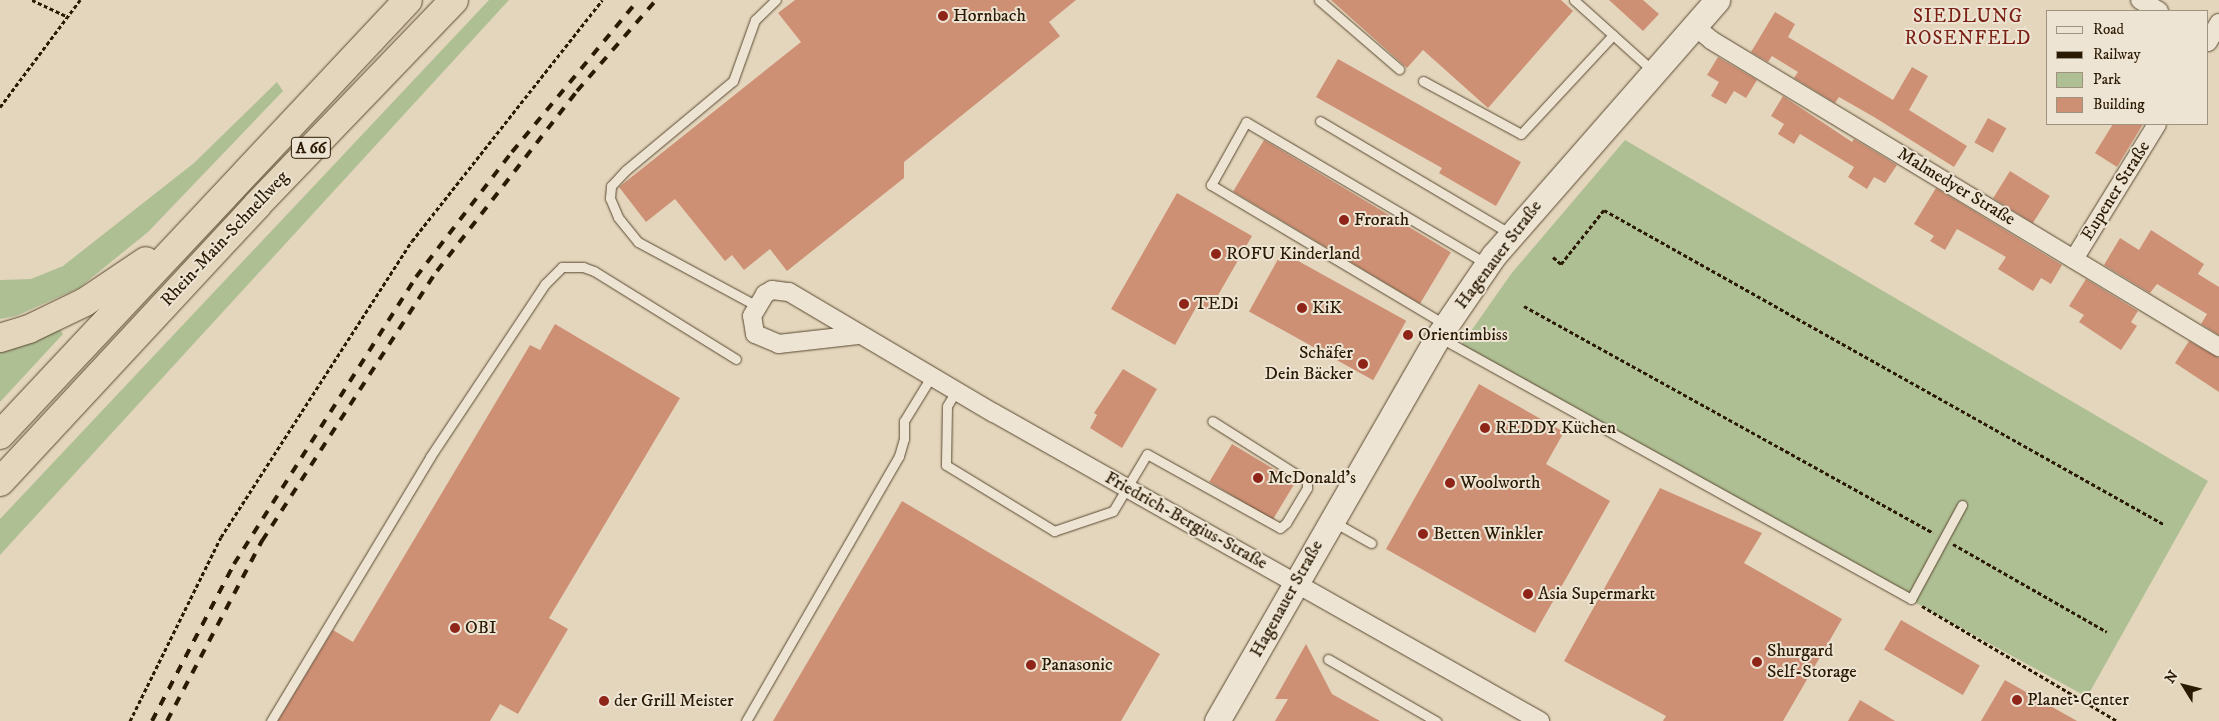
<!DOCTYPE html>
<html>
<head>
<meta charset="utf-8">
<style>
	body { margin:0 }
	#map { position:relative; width:2219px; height:721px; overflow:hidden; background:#e4d6bc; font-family:"IM FELL DW Pica",serif }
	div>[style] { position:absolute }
	.green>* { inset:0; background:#afbf94 }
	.building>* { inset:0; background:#ce9075; transform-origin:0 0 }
	.path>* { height:3px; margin-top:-1.5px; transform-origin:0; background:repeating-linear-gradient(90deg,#2b1a03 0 4px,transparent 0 6.5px) }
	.roads { filter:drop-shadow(0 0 1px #594931) drop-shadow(0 0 1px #594931) }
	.lane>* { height:9px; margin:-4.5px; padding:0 4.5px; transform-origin:4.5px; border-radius:4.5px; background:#ede4d3 }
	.street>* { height:18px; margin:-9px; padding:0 9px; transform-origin:9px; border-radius:9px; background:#ede4d3 }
	.secondary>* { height:25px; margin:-12.5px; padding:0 12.5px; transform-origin:12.5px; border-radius:12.5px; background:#ede4d3 }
	.highway>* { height:28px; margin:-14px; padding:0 14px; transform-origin:14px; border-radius:14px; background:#e4d6bc }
	.rail>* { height:4px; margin-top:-2px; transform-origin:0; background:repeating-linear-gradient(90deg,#2b1a03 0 9px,transparent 0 18px) }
	.dots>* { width:14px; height:14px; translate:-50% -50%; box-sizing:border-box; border:2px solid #ede4d3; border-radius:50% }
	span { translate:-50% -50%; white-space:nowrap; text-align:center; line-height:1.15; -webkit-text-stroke:4px #ede4d3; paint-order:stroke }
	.shield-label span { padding:1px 4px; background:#ede4d3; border:1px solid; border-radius:4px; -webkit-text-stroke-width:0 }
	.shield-label { font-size:16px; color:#2b1a03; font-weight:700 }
	.poi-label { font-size:18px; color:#2b1a03 }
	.left { translate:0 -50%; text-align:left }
	.right { translate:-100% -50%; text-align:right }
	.street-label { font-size:18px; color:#2b1a03 }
	.neighbourhood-label { font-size:19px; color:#7a1f14; letter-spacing:1px }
	.legend { position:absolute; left:2046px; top:10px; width:162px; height:115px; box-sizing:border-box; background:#ede4d3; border:1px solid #9f9380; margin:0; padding:6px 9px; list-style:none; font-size:15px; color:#2b1a03 }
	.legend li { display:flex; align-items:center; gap:10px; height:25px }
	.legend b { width:25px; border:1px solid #9f9380 }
	.north { position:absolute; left:2159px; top:661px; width:50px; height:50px; -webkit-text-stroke:4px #ede4d3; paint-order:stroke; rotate:306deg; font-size:14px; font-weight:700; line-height:20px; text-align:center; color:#2b1a03 }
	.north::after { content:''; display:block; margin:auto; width:18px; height:22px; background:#2b1a03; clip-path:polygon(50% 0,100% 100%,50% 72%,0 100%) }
</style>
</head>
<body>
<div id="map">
	<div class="green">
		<div style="clip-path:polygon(489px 0,509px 0,0 555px,0 519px)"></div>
		<div style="clip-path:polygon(277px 82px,283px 91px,148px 232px,79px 288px,16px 316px,0 319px,0 280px,31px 279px,63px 266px,194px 163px)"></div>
		<div style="clip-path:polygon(1625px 140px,2208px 481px,2087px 697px,1457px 351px,1511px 274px)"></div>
		<div style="clip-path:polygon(58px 327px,63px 334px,0 402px,0 349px)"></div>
	</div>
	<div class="building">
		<div style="clip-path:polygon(795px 0,1076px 0,1049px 22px,1060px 36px,904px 162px,904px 178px,787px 271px,770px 249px,744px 270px,732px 255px,725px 261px,675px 199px,646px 222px,619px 187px,801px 42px,778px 13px)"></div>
		<div style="clip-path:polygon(1331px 0,1561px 0,1573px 11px,1488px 108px,1423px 50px,1407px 68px)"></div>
		<div style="clip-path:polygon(1609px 0,1643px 0,1659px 14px,1643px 31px)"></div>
		<div style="clip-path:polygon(1775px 12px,1795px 24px,1788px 37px,1893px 100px,1912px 67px,1928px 76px,1909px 110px,1967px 146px,1954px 167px,1874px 117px,1839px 97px,1835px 103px,1794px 78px,1798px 72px,1772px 56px,1768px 62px,1751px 52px)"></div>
		<div style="clip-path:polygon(1718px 57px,1757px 80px,1746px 98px,1734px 91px,1726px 104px,1711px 96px,1719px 82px,1707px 75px)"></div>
		<div style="clip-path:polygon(1338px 59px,1521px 162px,1496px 206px,1439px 173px,1442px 168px,1316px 97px)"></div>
		<div style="clip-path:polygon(1783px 96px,1852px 142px,1854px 139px,1897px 165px,1885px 183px,1874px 177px,1867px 189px,1848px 177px,1854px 167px,1800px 134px,1794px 144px,1778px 134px,1784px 124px,1771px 116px)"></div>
		<div style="left:1988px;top:118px;width:21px;height:28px;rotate:29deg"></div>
		<div style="clip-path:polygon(2113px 124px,2143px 124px,2117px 167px,2095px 153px)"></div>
		<div style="left:1264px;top:140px;width:218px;height:60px;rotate:31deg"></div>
		<div style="left:2010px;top:171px;width:47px;height:32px;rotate:32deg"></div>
		<div style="clip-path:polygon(1936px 188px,2062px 265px,2051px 284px,2041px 278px,2033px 291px,1998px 269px,2006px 257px,1957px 229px,1945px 250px,1930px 241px,1934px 236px,1914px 224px)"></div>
		<div style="clip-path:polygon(1177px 193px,1252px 236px,1209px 311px,1198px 304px,1175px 345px,1111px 309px)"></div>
		<div style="clip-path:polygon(2151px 230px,2204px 264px,2198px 274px,2219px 287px,2219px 335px,2201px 324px,2207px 314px,2157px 284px,2150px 293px,2104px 265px,2120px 238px,2139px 250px)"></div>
		<div style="left:1282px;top:252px;width:142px;height:68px;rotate:29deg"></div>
		<div style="clip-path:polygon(2086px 279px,2138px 311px,2131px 322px,2137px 326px,2121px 350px,2079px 322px,2084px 315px,2069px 306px)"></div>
		<div style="clip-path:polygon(555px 324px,680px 398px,549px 618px,568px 629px,518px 714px,500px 704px,490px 721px,278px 721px,333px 630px,353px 642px,530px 345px,540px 350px)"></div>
		<div style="clip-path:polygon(2189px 341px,2219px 358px,2219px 392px,2175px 363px)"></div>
		<div style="clip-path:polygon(1123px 369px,1157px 389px,1122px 448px,1090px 428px,1097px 415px,1094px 413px)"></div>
		<div style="clip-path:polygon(1479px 384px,1564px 432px,1546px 464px,1610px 501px,1535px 633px,1386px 549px)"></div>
		<div style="left:1232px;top:444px;width:74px;height:44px;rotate:31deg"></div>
		<div style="clip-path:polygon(1660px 488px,1762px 533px,1744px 563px,1842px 619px,1783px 721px,1663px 721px,1666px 716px,1564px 661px)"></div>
		<div style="clip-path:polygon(902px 501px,1160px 654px,1121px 721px,773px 721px)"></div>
		<div style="left:1901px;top:620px;width:91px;height:34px;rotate:30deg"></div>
		<div style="clip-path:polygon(1306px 644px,1332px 694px,1380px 721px,1275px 721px,1288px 699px,1275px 699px)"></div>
		<div style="clip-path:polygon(2005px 680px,2077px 721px,1981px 721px)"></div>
		<div style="clip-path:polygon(1860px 700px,1895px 721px,1848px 721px)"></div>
	</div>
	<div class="path">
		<div style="left:32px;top:0;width:38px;rotate:25deg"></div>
		<div style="left:0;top:107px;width:134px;rotate:-53.2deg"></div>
		<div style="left:1553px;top:257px;width:11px;rotate:41deg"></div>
		<div style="left:1561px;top:264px;width:69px;rotate:-51.5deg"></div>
		<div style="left:1604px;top:210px;width:643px;rotate:29.31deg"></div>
		<div style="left:1524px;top:306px;width:468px;rotate:29deg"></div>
		<div style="left:1953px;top:544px;width:177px;rotate:29.7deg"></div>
		<div style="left:1922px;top:606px;width:226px;rotate:30.5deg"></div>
		<div style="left:130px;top:721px;width:205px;rotate:-63.7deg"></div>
		<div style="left:221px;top:537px;width:352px;rotate:-57.2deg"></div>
		<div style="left:412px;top:241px;width:307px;rotate:-51.7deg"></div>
	</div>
	<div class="roads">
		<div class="lane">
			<div style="left:1319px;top:0;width:106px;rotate:40.8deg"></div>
			<div style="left:1574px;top:0;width:106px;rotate:41.9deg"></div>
			<div style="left:1423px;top:81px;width:111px;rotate:28.4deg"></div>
			<div style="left:1521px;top:134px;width:135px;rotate:-47.1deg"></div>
			<div style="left:1320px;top:121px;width:222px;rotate:30.6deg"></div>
			<div style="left:757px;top:306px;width:135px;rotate:-151.7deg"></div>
			<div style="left:638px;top:242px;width:32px;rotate:-129deg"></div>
			<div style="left:618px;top:217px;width:21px;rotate:-113deg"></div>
			<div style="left:610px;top:198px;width:12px;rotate:-85deg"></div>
			<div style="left:611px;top:186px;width:22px;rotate:-47deg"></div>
			<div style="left:626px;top:170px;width:139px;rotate:-39.8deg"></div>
			<div style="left:733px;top:81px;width:65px;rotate:-70.2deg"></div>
			<div style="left:755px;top:20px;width:29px;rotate:-44deg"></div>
			<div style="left:1446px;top:325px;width:274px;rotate:-149.2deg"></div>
			<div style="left:1211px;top:185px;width:72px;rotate:-60.9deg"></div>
			<div style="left:1246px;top:122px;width:277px;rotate:30.5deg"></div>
			<div style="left:1439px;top:337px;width:540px;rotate:29.03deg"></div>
			<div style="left:1911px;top:599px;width:107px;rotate:-61.5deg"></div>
			<div style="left:956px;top:391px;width:17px;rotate:121deg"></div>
			<div style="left:947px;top:406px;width:59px;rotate:91deg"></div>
			<div style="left:946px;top:465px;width:127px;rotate:31.4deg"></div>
			<div style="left:1054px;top:531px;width:62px;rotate:-18.7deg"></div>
			<div style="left:1113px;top:511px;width:66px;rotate:-59.2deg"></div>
			<div style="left:1147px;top:454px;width:152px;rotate:29.1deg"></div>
			<div style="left:1280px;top:528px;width:8px;rotate:-40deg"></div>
			<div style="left:1286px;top:523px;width:41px;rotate:-59deg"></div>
			<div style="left:1307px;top:488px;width:7px;rotate:-90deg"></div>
			<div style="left:1307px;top:481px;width:112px;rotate:-147.7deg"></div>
			<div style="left:1332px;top:521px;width:45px;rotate:29.4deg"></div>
			<div style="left:1328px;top:659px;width:125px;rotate:29.9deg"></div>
			<div style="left:271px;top:721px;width:308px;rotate:-58.9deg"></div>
			<div style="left:430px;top:457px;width:208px;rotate:-56.4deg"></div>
			<div style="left:545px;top:284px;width:24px;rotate:-45deg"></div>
			<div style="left:562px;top:267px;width:21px"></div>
			<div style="left:583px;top:267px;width:12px;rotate:20deg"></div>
			<div style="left:594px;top:271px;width:167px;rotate:31.8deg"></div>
			<div style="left:746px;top:721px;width:306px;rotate:-60deg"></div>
			<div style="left:899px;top:456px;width:18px;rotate:-74deg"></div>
			<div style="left:904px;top:439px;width:18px;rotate:-90deg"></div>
			<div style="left:904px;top:421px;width:52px;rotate:-58.5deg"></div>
		</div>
		<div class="street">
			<div style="left:2140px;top:0;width:22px;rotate:30deg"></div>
			<div style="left:1694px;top:26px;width:22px;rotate:39deg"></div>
			<div style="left:1711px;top:40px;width:594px;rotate:31.15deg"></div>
			<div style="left:2208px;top:42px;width:22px;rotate:-60deg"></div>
			<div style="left:2074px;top:259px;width:158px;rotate:-58.4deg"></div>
			<div style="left:858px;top:335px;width:80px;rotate:173.5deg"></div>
			<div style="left:779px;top:344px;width:26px;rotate:-157deg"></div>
			<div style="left:755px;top:334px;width:18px;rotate:-99deg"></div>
			<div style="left:752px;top:316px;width:26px;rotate:-59deg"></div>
			<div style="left:765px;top:294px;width:8px;rotate:-30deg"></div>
			<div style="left:772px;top:290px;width:17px;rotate:7deg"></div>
			<div style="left:789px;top:292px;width:238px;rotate:30.6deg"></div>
			<div style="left:994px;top:413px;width:627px;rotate:29.43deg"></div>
		</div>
		<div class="secondary">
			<div style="left:1217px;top:721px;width:443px;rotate:-60.1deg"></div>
			<div style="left:1438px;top:337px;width:99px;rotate:-55.7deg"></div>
			<div style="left:1494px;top:255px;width:339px;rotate:-48.8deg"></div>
		</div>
		<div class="highway">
			<div style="left:0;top:338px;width:30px;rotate:-17deg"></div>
			<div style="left:29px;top:329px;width:62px;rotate:-25.7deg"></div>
			<div style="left:85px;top:302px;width:73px;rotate:-33.9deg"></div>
			<div style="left:0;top:435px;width:596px;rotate:-46.83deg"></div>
			<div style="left:0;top:482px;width:378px;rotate:-47.1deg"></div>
			<div style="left:257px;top:205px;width:284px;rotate:-46.1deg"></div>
		</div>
	</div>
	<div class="rail">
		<div style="left:152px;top:721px;width:177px;rotate:-62.4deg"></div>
		<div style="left:234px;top:564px;width:340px;rotate:-57.6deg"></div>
		<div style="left:416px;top:277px;width:158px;rotate:-52.5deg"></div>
		<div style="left:512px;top:152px;width:197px;rotate:-50.3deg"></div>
		<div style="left:167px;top:721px;width:204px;rotate:-62.2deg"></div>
		<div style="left:262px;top:541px;width:322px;rotate:-57.1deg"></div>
		<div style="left:437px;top:271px;width:228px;rotate:-52.1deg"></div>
		<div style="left:577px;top:91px;width:121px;rotate:-49deg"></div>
	</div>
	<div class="dots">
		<div style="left:943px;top:16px;background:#8f2418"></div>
		<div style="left:1344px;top:220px;background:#8f2418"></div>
		<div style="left:1216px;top:254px;background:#8f2418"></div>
		<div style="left:1184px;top:304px;background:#8f2418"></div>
		<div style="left:1302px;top:308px;background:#8f2418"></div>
		<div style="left:1408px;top:335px;background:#8f2418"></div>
		<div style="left:1363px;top:364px;background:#8f2418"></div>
		<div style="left:1485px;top:428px;background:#8f2418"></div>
		<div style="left:1258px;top:478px;background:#8f2418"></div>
		<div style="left:1450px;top:483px;background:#8f2418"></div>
		<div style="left:1423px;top:534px;background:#8f2418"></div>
		<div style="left:1528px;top:594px;background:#8f2418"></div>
		<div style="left:455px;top:628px;background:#8f2418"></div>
		<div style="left:1757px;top:662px;background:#8f2418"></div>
		<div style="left:1031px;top:665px;background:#8f2418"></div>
		<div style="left:2017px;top:700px;background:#8f2418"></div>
		<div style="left:604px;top:701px;background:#8f2418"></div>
	</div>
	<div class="shield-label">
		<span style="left:311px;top:148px">A 66</span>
	</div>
	<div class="poi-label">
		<span class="left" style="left:953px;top:16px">Hornbach</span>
		<span class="left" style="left:1354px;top:220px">Frorath</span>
		<span class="left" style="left:1226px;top:254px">ROFU Kinderland</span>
		<span class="left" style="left:1194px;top:304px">TEDi</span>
		<span class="left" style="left:1312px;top:308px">KiK</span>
		<span class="left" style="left:1418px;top:335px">Orientimbiss</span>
		<span class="right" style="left:1353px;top:364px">Schäfer<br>Dein Bäcker</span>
		<span class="left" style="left:1495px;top:428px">REDDY Küchen</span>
		<span class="left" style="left:1268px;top:478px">McDonald's</span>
		<span class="left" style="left:1460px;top:483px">Woolworth</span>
		<span class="left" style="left:1433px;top:534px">Betten Winkler</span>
		<span class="left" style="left:1538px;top:594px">Asia Supermarkt</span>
		<span class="left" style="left:465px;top:628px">OBI</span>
		<span class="left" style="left:1767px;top:662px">Shurgard<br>Self-Storage</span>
		<span class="left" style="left:1041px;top:665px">Panasonic</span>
		<span class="left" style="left:2027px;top:700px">Planet-Center</span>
		<span class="left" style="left:614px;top:701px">der Grill Meister</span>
	</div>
	<div class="street-label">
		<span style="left:1956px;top:187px;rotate:31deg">Malmedyer Straße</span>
		<span style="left:2116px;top:191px;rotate:-58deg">Eupener Straße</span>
		<span style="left:225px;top:239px;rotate:-47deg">Rhein-Main-Schnellweg</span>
		<span style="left:1499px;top:255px;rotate:-53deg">Hagenauer Straße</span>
		<span style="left:1186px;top:521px;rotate:29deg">Friedrich-Bergius-Straße</span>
		<span style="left:1287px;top:599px;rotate:-61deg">Hagenauer Straße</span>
	</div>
	<div class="neighbourhood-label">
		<span style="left:1968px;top:28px">SIEDLUNG<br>ROSENFELD</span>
	</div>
	<ul class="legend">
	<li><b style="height:6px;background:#ede4d3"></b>Road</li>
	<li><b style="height:6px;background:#2b1a03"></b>Railway</li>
	<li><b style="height:14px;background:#afbf94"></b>Park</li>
	<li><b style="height:14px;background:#ce9075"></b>Building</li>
	</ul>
	<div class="north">N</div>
</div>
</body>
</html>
